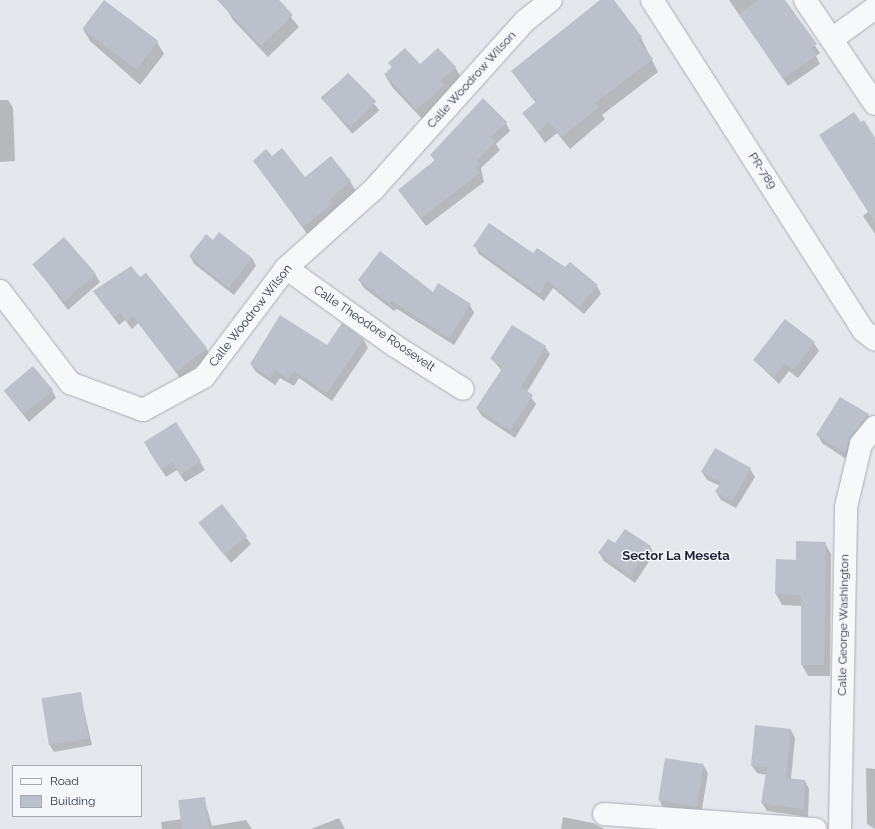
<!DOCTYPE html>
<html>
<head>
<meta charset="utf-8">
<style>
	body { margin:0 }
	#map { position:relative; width:875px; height:829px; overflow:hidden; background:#e4e7ec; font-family:Raleway,sans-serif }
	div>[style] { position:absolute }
	.shadow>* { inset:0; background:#0003; transform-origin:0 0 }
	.building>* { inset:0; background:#bbc0ca; transform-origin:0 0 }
	.roads { filter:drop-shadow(0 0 1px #a9aeb7) drop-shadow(0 0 1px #a9aeb7) }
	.minor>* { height:22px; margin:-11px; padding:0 11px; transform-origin:11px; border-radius:11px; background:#f7f8fa }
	span { translate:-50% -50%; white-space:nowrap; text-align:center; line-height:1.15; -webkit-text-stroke:3px #f4f6f9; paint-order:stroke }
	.street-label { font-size:12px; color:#2b3445 }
	.neighbourhood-label { font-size:13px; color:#1d2536; font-weight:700 }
	.legend { position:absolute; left:12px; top:765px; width:130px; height:52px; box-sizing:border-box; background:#f4f6f9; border:1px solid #a4a8b1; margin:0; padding:5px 7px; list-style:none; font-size:12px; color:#2b3445 }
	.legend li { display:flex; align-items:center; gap:8px; height:20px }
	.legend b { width:20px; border:1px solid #a4a8b1 }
</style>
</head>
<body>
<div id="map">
	<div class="shadow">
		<div style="clip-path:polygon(234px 0,277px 0,299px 27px,268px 57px,233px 20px,226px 8px)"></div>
		<div style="clip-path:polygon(602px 0,613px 0,641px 38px,658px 72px,602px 115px,605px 119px,570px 149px,557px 133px,545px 143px,524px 113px,536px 103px,512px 72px)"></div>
		<div style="clip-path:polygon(729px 0,784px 0,820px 53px,816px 56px,820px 64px,788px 86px)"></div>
		<div style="clip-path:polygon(104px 1px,157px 42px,164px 54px,140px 85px,90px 41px,83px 29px)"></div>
		<div style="clip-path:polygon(389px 63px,455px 67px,462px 79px,424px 121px,392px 87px,385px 75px,392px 68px)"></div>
		<div style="left:348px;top:74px;width:48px;height:36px;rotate:49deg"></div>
		<div style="clip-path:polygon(0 100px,8px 100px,13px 108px,15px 161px,0 162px)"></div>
		<div style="clip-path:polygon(506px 123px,510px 131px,496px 144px,500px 150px,481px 168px,484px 182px,426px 226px,399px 191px,435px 161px,431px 155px)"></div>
		<div style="clip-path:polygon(875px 140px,875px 234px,863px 216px,868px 212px)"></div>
		<div style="clip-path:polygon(272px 157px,305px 178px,350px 181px,357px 193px,310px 238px,254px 161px)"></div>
		<div style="clip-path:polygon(213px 241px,252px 258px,256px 266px,234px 295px,194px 264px,190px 256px)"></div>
		<div style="clip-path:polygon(475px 246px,565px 268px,597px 286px,601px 294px,584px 314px,553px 288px,544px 301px,479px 254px)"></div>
		<div style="clip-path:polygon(34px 265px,95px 274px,100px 282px,68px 310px)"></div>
		<div style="clip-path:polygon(359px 280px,433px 293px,470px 305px,474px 313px,454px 345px,397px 309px,394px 311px,364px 288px)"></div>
		<div style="clip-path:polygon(94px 292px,206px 348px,211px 356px,181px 379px,138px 323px,132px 329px,125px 320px,119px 325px)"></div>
		<div style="clip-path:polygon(342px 324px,364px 340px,368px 348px,332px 401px,299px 378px,294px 386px,280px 378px,275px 385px,256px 372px,251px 364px,327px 346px)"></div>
		<div style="clip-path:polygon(814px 343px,819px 351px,798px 378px,789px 371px,779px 384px,754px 360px)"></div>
		<div style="clip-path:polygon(545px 347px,550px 354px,527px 392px,536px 404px,515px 438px,482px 416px,477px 408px,502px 371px,492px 359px)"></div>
		<div style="clip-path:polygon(52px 390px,56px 398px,29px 422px,5px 392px)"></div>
		<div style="clip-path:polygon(840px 398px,868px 415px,873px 423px,849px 461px,822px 443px,818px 435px)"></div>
		<div style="clip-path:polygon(176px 423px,205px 470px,185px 482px,177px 470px,166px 477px,149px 451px)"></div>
		<div style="clip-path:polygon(750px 469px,755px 477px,736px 508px,721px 500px,716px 492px,720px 486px,707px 480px,702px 472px)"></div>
		<div style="clip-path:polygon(222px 505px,251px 544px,231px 563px,201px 525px)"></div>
		<div style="clip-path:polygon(825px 543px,831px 554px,830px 676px,808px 676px,802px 665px,802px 606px,782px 605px,776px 594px,777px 560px,797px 561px)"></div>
		<div style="clip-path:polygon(616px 545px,650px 546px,654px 554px,635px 583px,604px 561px,599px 553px)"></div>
		<div style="clip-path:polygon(80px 693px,92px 745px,54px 752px,49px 744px)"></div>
		<div style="clip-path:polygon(791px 730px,795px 738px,791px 779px,805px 781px,809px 789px,808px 817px,767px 811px,762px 803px,767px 775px,757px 773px,752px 766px)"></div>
		<div style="clip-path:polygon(666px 759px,703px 765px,708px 773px,701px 815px,664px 809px,660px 801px)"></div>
		<div style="clip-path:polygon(866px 768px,875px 769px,875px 829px,867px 824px)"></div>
		<div style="clip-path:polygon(204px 798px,212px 826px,246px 820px,252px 829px,162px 829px,161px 822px,182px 819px)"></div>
		<div style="clip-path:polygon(563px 817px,593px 823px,605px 829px,561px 829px)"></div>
		<div style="clip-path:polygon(339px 818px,345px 829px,311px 829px)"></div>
	</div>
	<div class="building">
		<div style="left:104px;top:0;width:68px;height:36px;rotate:37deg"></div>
		<div style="clip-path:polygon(217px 0,279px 0,293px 15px,261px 46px)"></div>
		<div style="clip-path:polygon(600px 0,614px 0,642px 37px,638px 40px,653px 59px,595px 103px,599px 107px,562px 137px,549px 122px,538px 132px,522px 113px,536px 102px,511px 71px)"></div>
		<div style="clip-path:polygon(758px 0,785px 0,817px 44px,811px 48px,817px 55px,783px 79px,739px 14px)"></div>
		<div style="clip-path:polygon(405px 48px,420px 64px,438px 48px,456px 67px,440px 81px,444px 85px,417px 110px,384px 74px,392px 67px,388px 63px)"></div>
		<div style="left:348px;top:73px;width:40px;height:37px;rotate:45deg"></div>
		<div style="clip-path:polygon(483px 98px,507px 122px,491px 137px,496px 141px,477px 160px,480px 164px,475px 168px,480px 173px,421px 218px,398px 190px,435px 160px,430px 155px)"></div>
		<div style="clip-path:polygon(854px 112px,861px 122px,864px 120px,875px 138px,875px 223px,819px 135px)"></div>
		<div style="clip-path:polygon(282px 148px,305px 177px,331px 156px,351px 181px,328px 200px,332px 204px,303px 227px,253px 161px,266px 149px,272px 156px)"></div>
		<div style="clip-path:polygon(489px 223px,533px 253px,537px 248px,565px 267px,570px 262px,598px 285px,579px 307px,548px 281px,539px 294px,473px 246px)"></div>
		<div style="clip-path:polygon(219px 232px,252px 258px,229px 288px,189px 256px,206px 234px,213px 240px)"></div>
		<div style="left:64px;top:237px;width:49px;height:42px;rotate:49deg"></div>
		<div style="clip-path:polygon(380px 251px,433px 292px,438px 283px,471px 304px,449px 338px,392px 301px,390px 304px,358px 280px)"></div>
		<div style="clip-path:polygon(131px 266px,140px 277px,146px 273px,207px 348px,176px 372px,133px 316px,127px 322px,120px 313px,114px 318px,93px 291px)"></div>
		<div style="clip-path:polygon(280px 315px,327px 345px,342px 323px,364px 339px,327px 393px,294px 371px,289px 379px,275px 370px,271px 378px,250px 364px)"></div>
		<div style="clip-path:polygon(785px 319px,815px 342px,794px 370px,784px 363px,774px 377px,753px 360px)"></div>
		<div style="clip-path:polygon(512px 325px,546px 346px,521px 387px,533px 395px,510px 430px,476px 408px,503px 367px,490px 359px)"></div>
		<div style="left:33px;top:366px;width:31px;height:38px;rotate:50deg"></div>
		<div style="clip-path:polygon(840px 397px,869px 414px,851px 436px,845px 453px,816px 435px)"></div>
		<div style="clip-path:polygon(176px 422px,201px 461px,180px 475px,172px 462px,161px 470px,144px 442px)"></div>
		<div style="clip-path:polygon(715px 448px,751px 468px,732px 501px,715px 492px,721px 482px,701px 472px)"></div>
		<div style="left:222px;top:504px;width:41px;height:30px;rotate:52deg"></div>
		<div style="clip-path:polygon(625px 529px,651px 546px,631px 575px,598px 553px,608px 539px,615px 543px)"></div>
		<div style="clip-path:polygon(796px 541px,826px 542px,824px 665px,801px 665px,801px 595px,775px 594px,776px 559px,796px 560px)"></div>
		<div style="left:81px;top:692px;width:47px;height:40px;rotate:81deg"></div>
		<div style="clip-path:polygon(755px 725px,791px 729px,786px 778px,805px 780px,804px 809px,761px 803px,767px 767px,751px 766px)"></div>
		<div style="left:665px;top:758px;width:39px;height:43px;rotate:9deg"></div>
		<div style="left:205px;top:797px;width:32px;height:27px;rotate:83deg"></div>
	</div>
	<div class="roads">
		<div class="minor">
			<div style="left:652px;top:0;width:393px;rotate:57.4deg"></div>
			<div style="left:864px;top:331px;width:14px;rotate:39deg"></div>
			<div style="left:805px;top:0;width:125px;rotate:56.1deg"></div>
			<div style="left:832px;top:39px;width:53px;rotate:-35.8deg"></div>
			<div style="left:286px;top:268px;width:134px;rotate:35.6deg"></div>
			<div style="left:395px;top:346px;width:80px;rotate:32.3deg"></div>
			<div style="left:0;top:291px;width:116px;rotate:52.7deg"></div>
			<div style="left:70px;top:383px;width:78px;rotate:20.3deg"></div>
			<div style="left:143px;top:410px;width:69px;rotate:-28.4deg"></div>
			<div style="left:204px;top:377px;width:136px;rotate:-53deg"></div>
			<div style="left:286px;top:268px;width:118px;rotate:-41.9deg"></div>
			<div style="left:374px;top:189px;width:226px;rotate:-48.1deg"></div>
			<div style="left:525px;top:21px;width:33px;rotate:-39deg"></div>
			<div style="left:604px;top:814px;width:212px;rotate:4.1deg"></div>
			<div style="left:840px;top:829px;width:322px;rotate:-88.9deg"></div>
			<div style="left:846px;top:507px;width:65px;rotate:-76.6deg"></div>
			<div style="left:861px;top:444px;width:22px;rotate:-51deg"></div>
		</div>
	</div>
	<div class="street-label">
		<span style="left:472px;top:80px;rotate:-48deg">Calle Woodrow Wilson</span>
		<span style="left:762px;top:171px;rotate:57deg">PR-789</span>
		<span style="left:251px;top:316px;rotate:-52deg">Calle Woodrow Wilson</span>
		<span style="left:374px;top:329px;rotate:34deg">Calle Theodore Roosevelt</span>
		<span style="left:844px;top:625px;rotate:-89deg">Calle George Washington</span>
	</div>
	<div class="neighbourhood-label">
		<span style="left:676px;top:556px">Sector La Meseta</span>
	</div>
	<ul class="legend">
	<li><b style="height:5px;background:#f7f8fa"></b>Road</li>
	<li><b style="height:11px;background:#bbc0ca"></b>Building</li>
	</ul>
</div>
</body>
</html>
